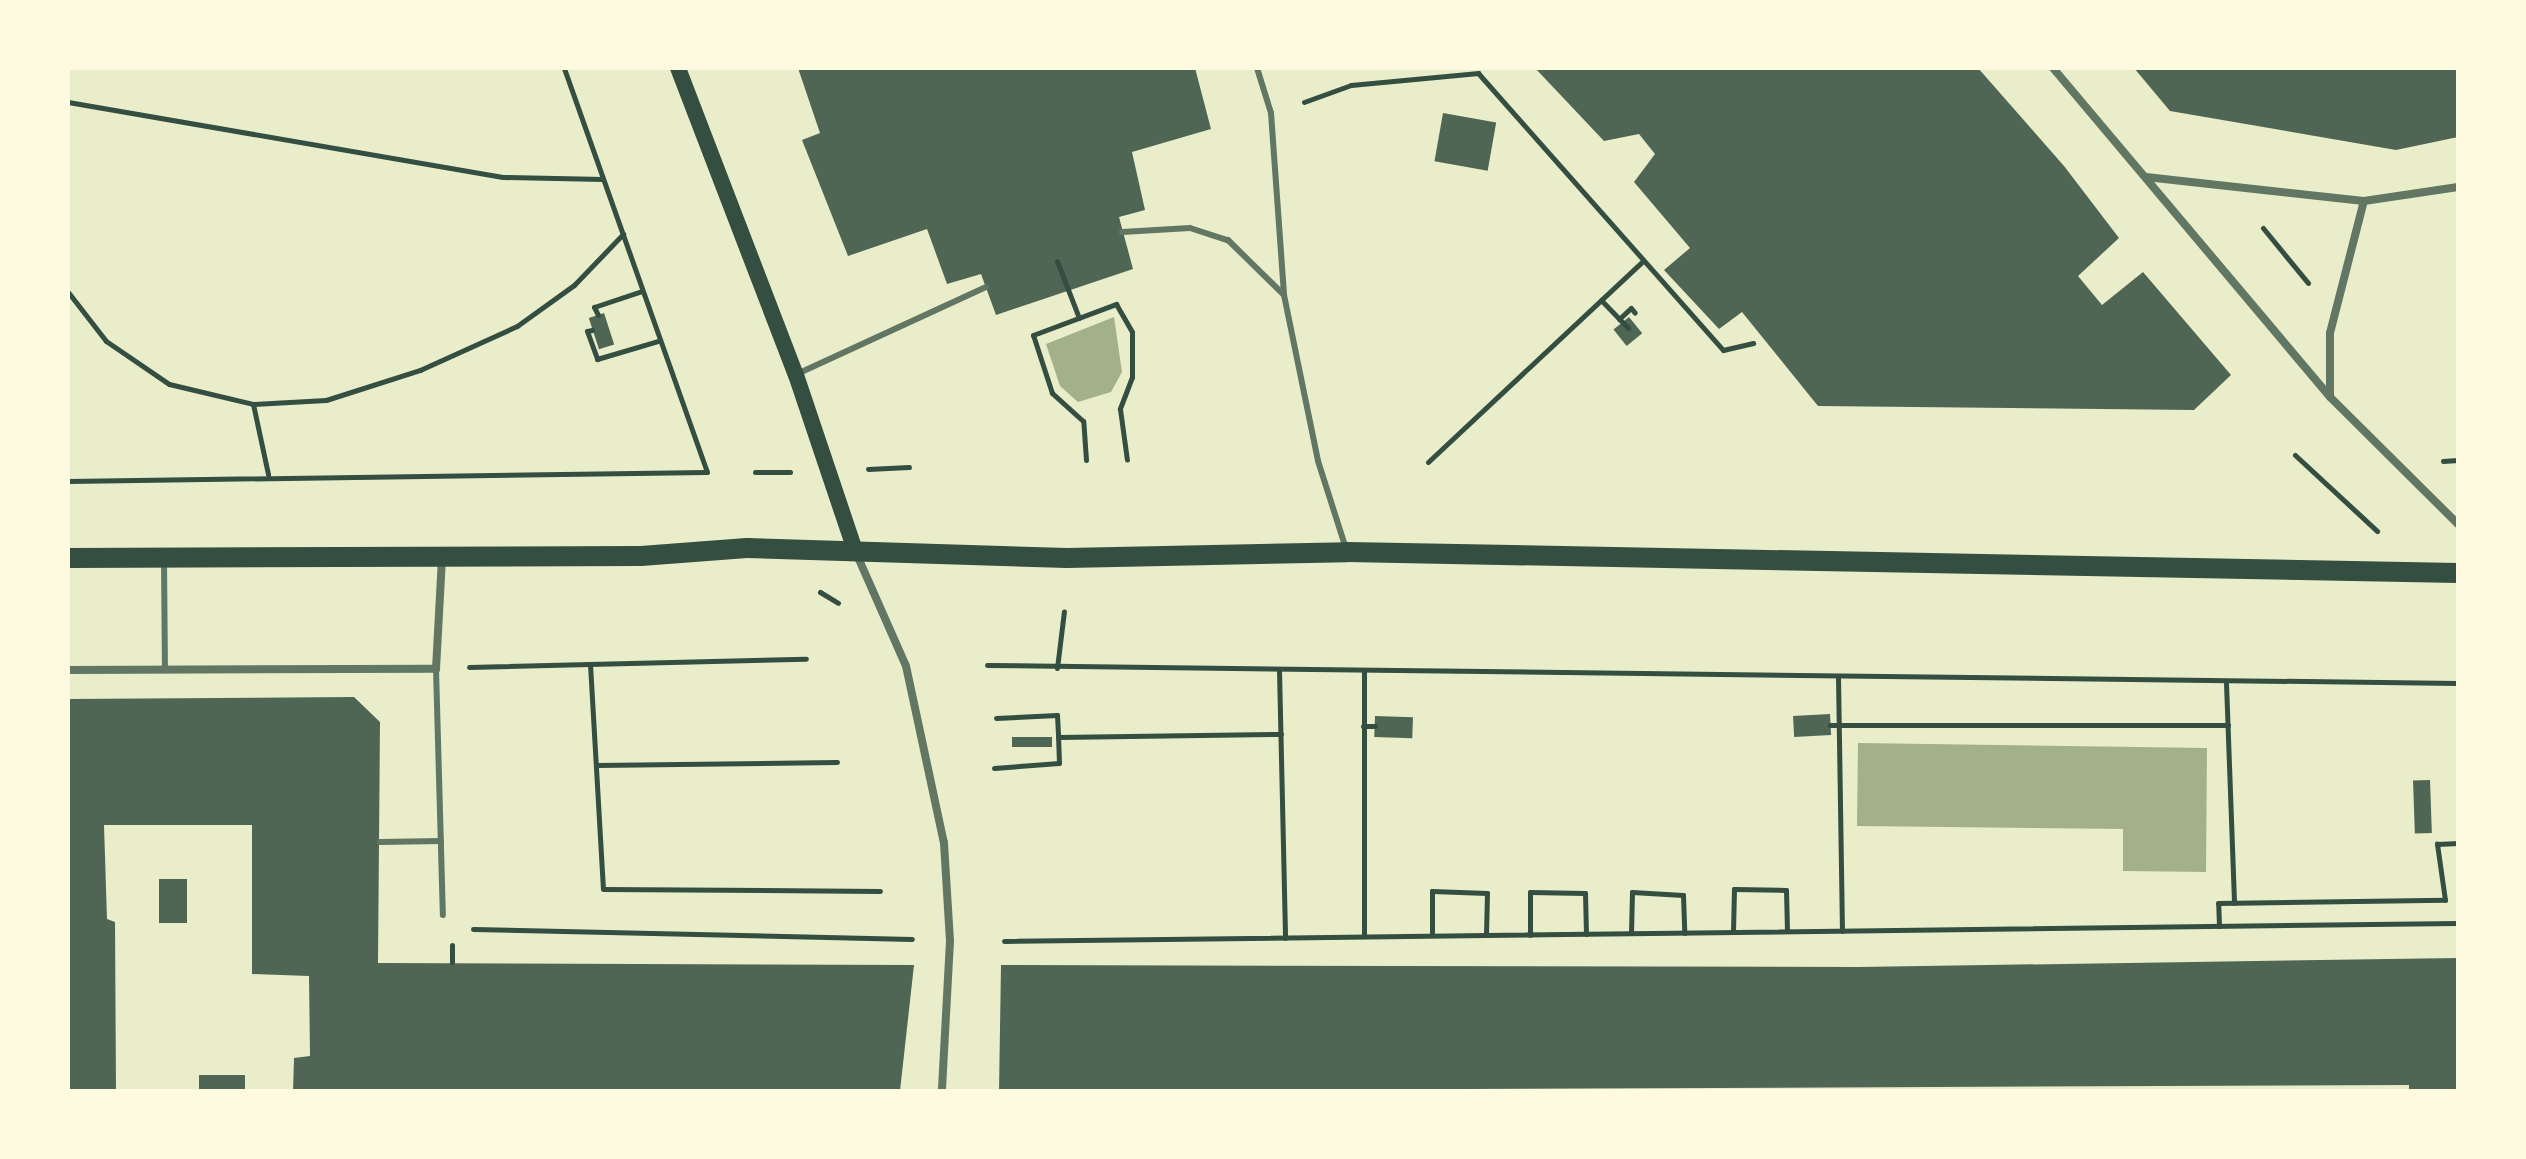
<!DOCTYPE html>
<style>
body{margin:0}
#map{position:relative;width:2526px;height:1159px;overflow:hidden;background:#e9edc9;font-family:Commissioner,sans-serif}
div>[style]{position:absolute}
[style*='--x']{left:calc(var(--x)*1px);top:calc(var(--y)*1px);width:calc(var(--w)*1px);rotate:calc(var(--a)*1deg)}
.water>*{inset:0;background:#a3b18a}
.building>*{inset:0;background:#4f6655;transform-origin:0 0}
.path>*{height:5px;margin:-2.5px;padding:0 2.5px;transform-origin:2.5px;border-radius:2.5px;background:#344e41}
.service>*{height:6px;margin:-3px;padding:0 3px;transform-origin:3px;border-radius:3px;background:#617663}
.minor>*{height:8px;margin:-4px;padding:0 4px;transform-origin:4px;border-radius:4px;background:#617663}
.secondary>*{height:16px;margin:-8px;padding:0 8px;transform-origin:8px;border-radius:8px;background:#344e41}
.primary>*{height:20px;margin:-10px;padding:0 10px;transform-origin:10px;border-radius:10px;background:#344e41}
span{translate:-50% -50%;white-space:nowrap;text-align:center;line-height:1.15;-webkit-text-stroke:8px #fefae0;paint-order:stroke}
.frame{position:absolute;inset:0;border:70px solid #fefae0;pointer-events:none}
</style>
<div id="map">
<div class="water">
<i style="clip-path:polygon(1114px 317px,1122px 372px,1111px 392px,1078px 402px,1060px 386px,1046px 344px)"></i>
<i style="clip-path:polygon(1858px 743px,2207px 748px,2206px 872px,2123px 871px,2123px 829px,1857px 826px)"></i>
</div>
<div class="building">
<i style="clip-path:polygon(798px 68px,1195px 68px,1211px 129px,1132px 152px,1145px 210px,1119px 217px,1133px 269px,996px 315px,981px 274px,947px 284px,927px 229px,848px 256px,802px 140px,820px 133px)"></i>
<i style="clip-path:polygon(1535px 68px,1978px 68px,2064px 166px,2119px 238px,2078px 276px,2102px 305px,2143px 272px,2231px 375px,2194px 410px,1818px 406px,1742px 312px,1719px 329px,1664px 270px,1690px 248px,1634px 182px,1655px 154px,1639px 134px,1604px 141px)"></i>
<i style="clip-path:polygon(2134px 68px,2458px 68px,2458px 137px,2396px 150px,2170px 111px)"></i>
<i style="left:1443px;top:113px;width:54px;height:49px;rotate:10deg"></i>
<i style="left:604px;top:313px;width:33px;height:16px;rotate:72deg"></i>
<i style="left:1629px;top:317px;width:21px;height:20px;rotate:51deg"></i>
<i style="clip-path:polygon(354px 697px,380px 722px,378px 963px,914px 965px,900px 1091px,293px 1091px,294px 1058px,310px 1056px,309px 976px,252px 974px,252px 825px,104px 825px,107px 919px,115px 922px,116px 1091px,68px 1091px,68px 699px)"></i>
<i style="left:1830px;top:714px;width:21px;height:37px;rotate:87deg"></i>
<i style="left:1375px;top:716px;width:38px;height:21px;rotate:2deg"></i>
<i style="left:1052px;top:737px;width:10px;height:40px;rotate:90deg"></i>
<i style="left:2430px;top:780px;width:53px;height:17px;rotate:88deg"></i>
<i style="left:159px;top:879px;width:28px;height:44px"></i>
<i style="clip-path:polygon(2458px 958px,2458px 1091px,2409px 1091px,2409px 1085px,999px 1091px,1001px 965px,1858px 967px)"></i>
<i style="left:199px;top:1075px;width:46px;height:16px"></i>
</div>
<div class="path">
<i style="--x:68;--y:102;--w:441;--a:9.8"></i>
<i style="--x:503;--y:177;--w:100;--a:1.1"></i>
<i style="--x:1304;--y:102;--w:50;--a:-19.9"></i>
<i style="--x:1351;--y:85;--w:128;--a:-5.4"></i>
<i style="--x:1478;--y:73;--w:370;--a:48.5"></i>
<i style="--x:1723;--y:350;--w:31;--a:-13"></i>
<i style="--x:2263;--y:228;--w:71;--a:50.7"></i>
<i style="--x:1057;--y:261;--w:61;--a:68.9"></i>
<i style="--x:68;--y:292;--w:62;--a:52.2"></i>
<i style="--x:106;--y:341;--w:76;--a:34.3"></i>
<i style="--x:169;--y:384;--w:86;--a:13.4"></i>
<i style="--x:253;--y:404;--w:73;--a:-3.1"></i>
<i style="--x:326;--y:400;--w:99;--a:-17.7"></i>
<i style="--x:420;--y:370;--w:107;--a:-24.4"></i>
<i style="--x:517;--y:326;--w:70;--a:-35.7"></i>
<i style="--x:574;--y:285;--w:71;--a:-46.1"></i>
<i style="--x:1601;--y:300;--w:39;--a:46"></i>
<i style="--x:598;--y:315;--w:9;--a:-117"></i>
<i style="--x:594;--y:307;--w:51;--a:-18.4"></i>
<i style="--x:1619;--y:319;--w:16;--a:-43"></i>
<i style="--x:1631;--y:308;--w:6;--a:51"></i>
<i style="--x:592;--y:330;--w:5;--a:169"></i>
<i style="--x:587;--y:331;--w:30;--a:70"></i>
<i style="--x:597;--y:359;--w:64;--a:-16.4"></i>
<i style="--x:253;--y:404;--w:72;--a:77.9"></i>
<i style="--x:2295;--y:455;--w:112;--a:42.8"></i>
<i style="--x:1086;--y:460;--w:39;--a:-94"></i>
<i style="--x:1083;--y:421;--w:42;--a:-137.9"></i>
<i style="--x:1052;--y:393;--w:61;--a:-108.1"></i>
<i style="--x:1033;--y:335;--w:89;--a:-20.5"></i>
<i style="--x:1116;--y:304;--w:32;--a:60"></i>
<i style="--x:1132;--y:332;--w:45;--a:90"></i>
<i style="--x:1132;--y:377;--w:34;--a:111"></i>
<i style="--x:1120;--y:409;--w:51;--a:82.2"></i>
<i style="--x:2443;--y:461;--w:15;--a:-4"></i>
<i style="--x:1428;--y:462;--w:293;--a:-43.1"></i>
<i style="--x:868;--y:469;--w:41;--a:-2.8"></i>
<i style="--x:755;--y:472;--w:35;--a:0"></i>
<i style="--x:68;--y:481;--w:639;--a:-0.81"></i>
<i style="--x:707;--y:472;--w:429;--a:-109.5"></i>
<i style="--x:820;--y:592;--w:21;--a:31"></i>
<i style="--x:590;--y:664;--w:225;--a:86.7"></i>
<i style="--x:603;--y:889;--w:277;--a:0.4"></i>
<i style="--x:987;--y:665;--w:1471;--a:0.7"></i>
<i style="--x:469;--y:667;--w:337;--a:-1.4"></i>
<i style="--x:1057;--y:668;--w:57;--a:-83"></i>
<i style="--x:1279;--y:670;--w:268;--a:88.7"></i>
<i style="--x:1364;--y:672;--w:264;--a:90"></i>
<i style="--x:1838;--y:677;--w:254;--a:89.1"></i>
<i style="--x:2226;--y:683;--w:220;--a:87.9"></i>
<i style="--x:996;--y:718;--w:61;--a:-2.8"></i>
<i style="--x:1057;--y:715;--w:22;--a:87"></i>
<i style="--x:1830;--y:725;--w:398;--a:0"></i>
<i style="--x:1363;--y:726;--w:12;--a:0"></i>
<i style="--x:596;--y:765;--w:241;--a:-0.7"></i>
<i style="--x:994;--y:768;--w:65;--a:-4.4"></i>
<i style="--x:1059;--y:763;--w:26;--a:-92"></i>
<i style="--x:1058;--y:737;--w:223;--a:-0.8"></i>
<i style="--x:2219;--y:926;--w:23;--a:-92"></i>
<i style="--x:2218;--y:903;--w:227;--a:-0.8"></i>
<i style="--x:2445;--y:900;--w:57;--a:-98.1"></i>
<i style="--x:2437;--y:844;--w:21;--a:-3"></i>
<i style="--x:473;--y:929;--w:439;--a:1.3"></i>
<i style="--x:1733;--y:932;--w:43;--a:-88.7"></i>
<i style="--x:1734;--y:889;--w:52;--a:1.1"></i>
<i style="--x:1786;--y:890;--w:41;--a:88.6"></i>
<i style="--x:1631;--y:933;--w:41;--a:-88.6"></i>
<i style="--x:1632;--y:892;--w:51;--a:3.4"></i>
<i style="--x:1683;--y:895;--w:38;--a:88"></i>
<i style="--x:1432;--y:935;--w:44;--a:-90"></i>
<i style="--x:1432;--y:891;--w:55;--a:2.1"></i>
<i style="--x:1487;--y:893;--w:42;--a:91.4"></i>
<i style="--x:1530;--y:935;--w:43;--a:-90"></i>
<i style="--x:1530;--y:892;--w:55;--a:1"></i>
<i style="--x:1585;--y:893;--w:41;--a:88.6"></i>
<i style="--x:1004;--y:941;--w:1454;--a:-0.71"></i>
<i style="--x:452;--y:945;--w:17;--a:90"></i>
</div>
<div class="service">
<i style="--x:1257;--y:68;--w:47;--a:72.7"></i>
<i style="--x:1271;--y:113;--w:182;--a:85.9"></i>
<i style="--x:1284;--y:295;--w:169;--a:78.4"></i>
<i style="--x:1318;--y:461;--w:92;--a:72.3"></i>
<i style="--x:1122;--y:232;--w:68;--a:-3.4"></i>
<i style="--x:1190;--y:228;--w:40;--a:18"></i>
<i style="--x:1228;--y:240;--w:78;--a:44.5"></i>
<i style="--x:797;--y:374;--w:208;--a:-24.7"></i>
<i style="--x:164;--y:560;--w:108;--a:89.5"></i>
<i style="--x:436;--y:669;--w:246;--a:88.4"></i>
<i style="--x:380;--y:842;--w:61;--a:-0.9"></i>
</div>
<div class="minor">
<i style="--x:2053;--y:68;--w:430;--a:49.9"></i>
<i style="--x:2330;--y:397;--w:180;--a:44.8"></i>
<i style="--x:2146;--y:177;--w:219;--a:6.3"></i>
<i style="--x:2364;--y:201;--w:95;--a:-8.5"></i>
<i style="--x:2330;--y:396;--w:63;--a:-90"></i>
<i style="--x:2330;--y:333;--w:136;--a:-75.6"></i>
<i style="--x:857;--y:555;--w:121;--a:66.2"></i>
<i style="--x:906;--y:666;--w:181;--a:77.9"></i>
<i style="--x:944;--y:843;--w:98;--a:86.5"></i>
<i style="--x:950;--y:941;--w:150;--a:93.1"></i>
<i style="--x:68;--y:670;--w:368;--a:-0.2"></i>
<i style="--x:436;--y:669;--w:111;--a:-86.9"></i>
</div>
<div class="secondary">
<i style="--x:678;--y:68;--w:329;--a:69"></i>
<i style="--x:796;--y:375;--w:188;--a:71.4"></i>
</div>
<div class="primary">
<i style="--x:68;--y:558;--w:573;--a:-0.2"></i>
<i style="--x:641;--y:556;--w:106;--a:-4.3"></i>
<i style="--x:747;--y:548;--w:320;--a:1.8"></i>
<i style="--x:1067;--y:558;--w:280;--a:-1.2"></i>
<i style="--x:1347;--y:552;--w:1111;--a:1.08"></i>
</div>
<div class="frame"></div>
</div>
